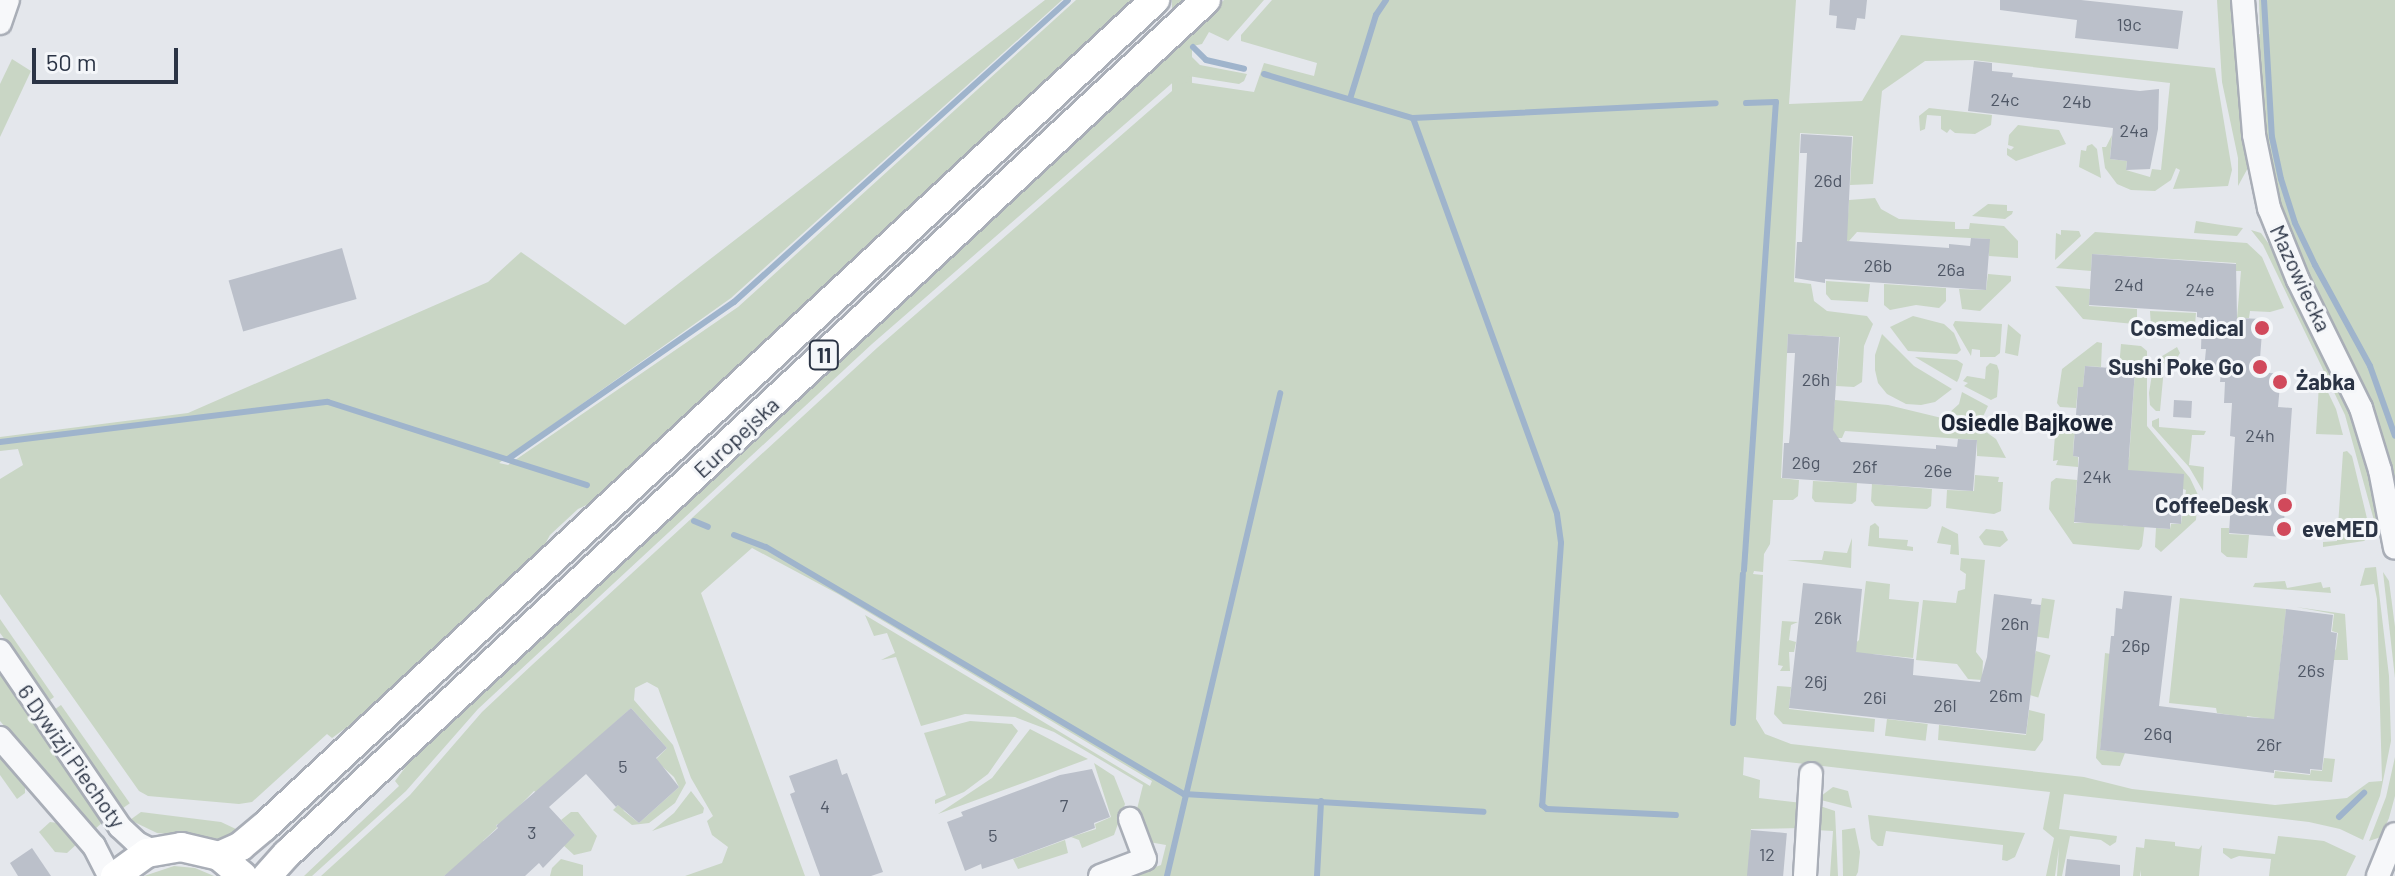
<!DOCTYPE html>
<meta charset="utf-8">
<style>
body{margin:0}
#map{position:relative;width:2395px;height:876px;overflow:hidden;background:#e4e7ec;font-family:Barlow,sans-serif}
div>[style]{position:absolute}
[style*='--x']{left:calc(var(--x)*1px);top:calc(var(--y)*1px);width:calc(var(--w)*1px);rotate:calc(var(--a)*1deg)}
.green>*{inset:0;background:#c9d6c5;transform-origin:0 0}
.stream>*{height:6px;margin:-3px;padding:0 3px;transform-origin:3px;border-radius:3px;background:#9fb4cc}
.building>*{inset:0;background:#bbc0ca;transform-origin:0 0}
.roads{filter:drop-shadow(2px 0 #a9aeb7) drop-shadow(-2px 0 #a9aeb7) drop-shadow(0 2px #a9aeb7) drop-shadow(0 -2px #a9aeb7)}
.minor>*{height:22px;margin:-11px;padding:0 11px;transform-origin:11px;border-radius:11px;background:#f7f8fa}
.major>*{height:28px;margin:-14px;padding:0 14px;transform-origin:14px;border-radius:14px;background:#fff}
.dots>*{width:22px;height:22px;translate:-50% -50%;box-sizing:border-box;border:4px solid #f4f6f9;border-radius:50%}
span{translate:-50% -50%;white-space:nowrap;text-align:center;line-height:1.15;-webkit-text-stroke:6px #f4f6f9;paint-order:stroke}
.number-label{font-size:18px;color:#4f5766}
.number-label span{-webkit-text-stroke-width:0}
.shield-label span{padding:2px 6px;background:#f4f6f9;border:2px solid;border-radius:6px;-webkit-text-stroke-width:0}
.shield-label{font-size:20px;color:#2b3445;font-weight:700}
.street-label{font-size:22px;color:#2b3445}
.poi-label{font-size:22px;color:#2b3445;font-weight:700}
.right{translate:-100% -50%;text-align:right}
.left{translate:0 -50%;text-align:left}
.neighbourhood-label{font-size:24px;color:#1d2536;font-weight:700}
.scale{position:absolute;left:32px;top:48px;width:146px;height:36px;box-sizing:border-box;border:4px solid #2b3445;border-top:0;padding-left:10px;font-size:24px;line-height:28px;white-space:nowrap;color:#2b3445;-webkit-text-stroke:6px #f4f6f9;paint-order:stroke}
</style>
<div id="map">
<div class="green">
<i style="clip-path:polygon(1045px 0,1062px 0,731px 298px,499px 463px,508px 465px,738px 307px,1076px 0,1139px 0,604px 497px,578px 509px,550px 535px,538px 557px,394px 693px,332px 738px,327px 734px,252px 802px,239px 804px,148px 796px,139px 791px,0 594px,0 479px,23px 465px,18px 449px,0 451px,0 437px,188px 413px,488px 282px,521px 252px,625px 325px)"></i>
<i style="left:1172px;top:0;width:20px;height:1228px"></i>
<i style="clip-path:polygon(1224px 0,1264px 0,1228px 41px,1209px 32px,1202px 44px,1193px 46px,1189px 54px,1200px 65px,1247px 74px,1244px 81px,1239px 84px,1188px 76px,1178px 78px,872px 344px,478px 709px,406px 791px,312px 876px,304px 876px,399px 786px,395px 781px,430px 735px)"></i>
<i style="clip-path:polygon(1272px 0,1796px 0,1789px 104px,1862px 101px,1901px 35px,2215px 68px,2232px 170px,2228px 186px,2173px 189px,2180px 170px,2176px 168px,2171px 180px,2155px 191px,2131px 190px,2117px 184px,2105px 168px,2102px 147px,2106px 147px,2112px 135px,2110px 159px,2127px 161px,2126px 170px,2150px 177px,2152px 169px,2161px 170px,2170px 83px,1973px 60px,1925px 61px,1882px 91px,1873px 184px,1850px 185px,1853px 136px,1800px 133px,1794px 282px,1811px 284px,1814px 301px,1827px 311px,1867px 316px,1873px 324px,1864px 346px,1862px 382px,1854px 387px,1836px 386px,1840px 337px,1788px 334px,1781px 478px,1799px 480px,1798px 496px,1793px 500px,1773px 500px,1770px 544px,1764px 554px,1763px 572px,1754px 571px,1753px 574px,1763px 575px,1756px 719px,1765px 734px,1791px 744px,2084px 777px,2132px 789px,2275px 805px,2347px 798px,2369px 782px,2382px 781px,2377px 599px,2374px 584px,2360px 586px,2365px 568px,2376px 567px,2389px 676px,2391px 741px,2380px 796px,2363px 840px,2340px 829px,2309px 822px,2064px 794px,2059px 829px,2117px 836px,2116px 842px,2110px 846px,2101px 840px,2070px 836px,2062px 876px,2057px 876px,2059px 847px,2055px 876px,2046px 876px,2054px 838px,2043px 829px,2050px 792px,1744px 757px,1743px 775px,1760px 780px,1759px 798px,1802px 803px,1801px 828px,1751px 829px,1748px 876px,1131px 876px,1161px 865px,1166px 845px,1149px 842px,1136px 813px,1143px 785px,1054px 732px,1015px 717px,965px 714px,921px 726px,896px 657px,881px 660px,895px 653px,887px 633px,874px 636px,865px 615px,1150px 786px,1152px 781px,838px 594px,752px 548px,701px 593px,805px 876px,685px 876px,722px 863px,728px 847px,712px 835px,707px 821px,713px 816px,691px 778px,658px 688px,647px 682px,635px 688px,634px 700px,673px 745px,686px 783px,675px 803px,649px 823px,632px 825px,613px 810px,620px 803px,624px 811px,639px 823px,679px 787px,674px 777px,655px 760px,667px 748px,631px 708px,537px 793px,534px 791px,503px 823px,496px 825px,497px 828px,483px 841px,486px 844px,444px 876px,321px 876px,410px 795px,482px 712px,532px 665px,877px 348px,1180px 84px,1186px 82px,1254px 92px,1264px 63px,1314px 76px,1317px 63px,1241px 41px,1241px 35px)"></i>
<i style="clip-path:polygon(2217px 0,2232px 0,2249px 166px,2238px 186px,2238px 158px,2222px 82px)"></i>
<i style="clip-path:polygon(2259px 0,2395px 0,2395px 489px,2371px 404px,2307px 275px,2278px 204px,2265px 134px,2255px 35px,2260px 34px)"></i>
<i style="clip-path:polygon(12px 59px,31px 71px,0 137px,0 84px)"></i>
<i style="clip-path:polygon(1929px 108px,1992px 115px,1991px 125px,1975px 134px,1955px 133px,1950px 129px,1947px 133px,1941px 129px,1941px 116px,1927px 115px,1925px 129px,1920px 131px,1919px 116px)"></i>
<i style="clip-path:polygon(2018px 125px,2059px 130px,2066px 144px,2016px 161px,2007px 155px,2007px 148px,2011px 150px,2014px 147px,2008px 145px,2009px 135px)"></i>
<i style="clip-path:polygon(2092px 144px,2097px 149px,2101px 178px,2079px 167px,2081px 150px,2086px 151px,2087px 146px)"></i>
<i style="clip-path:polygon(1875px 198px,1881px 209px,1899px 219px,1955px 222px,1955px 229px,1969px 229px,1970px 223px,2004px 226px,2018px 241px,2018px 258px,1989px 256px,1989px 239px,1857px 232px,1849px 241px,1836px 240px,1848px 215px,1849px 200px)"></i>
<i style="clip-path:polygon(1988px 204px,2007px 205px,2007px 211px,2013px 211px,2012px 214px,2005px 219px,1972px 216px)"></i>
<i style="clip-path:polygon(2196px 221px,2221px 225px,2243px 228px,2237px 236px,2194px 233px)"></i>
<i style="clip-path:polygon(2061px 230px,2079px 231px,2081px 236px,2055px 260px,2056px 233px,2061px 235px)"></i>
<i style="clip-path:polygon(2251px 230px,2261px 233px,2271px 247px,2351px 412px,2375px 495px,2381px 524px,2378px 535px,2345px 415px,2263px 245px)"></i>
<i style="clip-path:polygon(2095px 232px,2247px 243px,2262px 257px,2284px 308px,2270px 312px,2250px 311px,2249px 318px,2237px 318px,2241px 271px,2236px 271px,2236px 263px,2092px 254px,2091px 271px,2056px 268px)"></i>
<i style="clip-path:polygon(1988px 274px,2011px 276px,2011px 281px,1980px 311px,1962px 309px,1959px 289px,1986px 290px)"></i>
<i style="clip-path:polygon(1826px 281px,1870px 284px,1868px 302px,1831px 300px,1826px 294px)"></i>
<i style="clip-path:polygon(1884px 284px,1946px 288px,1946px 301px,1939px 308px,1916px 305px,1890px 310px,1884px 305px)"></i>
<i style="clip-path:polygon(2055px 286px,2090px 289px,2089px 306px,2137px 309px,2137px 321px,2134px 324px,2083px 319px)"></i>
<i style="clip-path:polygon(2150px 311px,2196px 313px,2195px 325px,2192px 329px,2151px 326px)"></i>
<i style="clip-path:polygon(1913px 316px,1944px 324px,1954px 333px,1961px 350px,1957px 354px,1908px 351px,1890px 327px)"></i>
<i style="clip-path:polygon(1955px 321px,2002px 324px,2000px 353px,1995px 357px,1980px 357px,1980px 350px,1972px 349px,1971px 356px,1953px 325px)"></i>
<i style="clip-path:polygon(2008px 324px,2021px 335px,2018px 356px,2005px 353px)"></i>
<i style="clip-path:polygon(1882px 334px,1914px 366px,1952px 389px,1935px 402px,1921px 405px,1906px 404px,1887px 394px,1878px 383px,1875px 370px,1875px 355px)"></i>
<i style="clip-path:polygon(2097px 342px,2102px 343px,2101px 367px,2085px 366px,2083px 387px,2078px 387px,2076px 408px,2060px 407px,2057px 403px,2062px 369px)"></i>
<i style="clip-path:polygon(2121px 344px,2141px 346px,2147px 351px,2147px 426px,2190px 478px,2198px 495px,2196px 520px,2161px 552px,2155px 547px,2156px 528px,2170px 529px,2171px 524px,2181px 524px,2186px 490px,2118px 469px,2129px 459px,2135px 370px,2119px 368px)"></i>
<i style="clip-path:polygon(2177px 347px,2180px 353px,2177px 358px,2165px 357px,2160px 411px,2156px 411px,2150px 405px,2149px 393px,2154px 361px)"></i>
<i style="clip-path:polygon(1915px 357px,1957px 360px,1963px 364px,1959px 378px,1957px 382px)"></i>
<i style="clip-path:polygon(1990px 363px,1997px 365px,1999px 371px,1997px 397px,1991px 400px,1964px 386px,1968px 383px,1963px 381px,1967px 376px,1985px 379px,1986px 367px)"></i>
<i style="clip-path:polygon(2323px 382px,2336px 409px,2343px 435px,2316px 434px,2319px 384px)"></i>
<i style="clip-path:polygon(1962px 392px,1988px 406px,1981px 421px,1949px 413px,1959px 404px)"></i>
<i style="clip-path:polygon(1835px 400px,1888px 405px,1979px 427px,1996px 439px,2006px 458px,1977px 456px,1977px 440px,1845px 431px,1842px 438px,1830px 438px)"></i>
<i style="clip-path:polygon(2159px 418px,2159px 427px,2206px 431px,2204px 435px,2192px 435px,2189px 465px,2204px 467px,2203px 491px,2189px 467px,2152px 426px,2152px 421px)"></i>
<i style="clip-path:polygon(2060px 419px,2081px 421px,2074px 437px,2073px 456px,2078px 457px,2078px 467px,2056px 465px,2058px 460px,2053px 461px,2056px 422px)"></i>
<i style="clip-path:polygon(2347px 451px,2352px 456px,2371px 535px,2364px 541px,2323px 547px,2323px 542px,2337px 541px,2343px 452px)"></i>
<i style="clip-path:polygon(1975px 475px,1999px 477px,1998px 482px,2003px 482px,2001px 511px,1994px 514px,1946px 508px,1947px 490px,1974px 491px)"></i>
<i style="clip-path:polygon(2056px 478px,2077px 480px,2074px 523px,2123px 521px,2123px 526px,2135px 526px,2145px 522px,2142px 546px,2139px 550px,2073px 544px,2049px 509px,2051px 482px)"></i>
<i style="clip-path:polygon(1813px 481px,1857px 483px,1856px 501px,1852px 504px,1815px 502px,1812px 498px)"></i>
<i style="clip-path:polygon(1872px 484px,1932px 489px,1931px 506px,1927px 509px,1875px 506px,1871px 501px)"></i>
<i style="clip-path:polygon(1875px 523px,1879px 527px,1879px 538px,1908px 540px,1907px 546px,1913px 547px,1913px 551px,1868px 546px,1870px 526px)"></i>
<i style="clip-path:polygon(1942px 526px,1958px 534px,1959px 555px,1950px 554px,1951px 545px,1937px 543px)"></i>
<i style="clip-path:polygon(2221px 528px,2229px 528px,2229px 534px,2249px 535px,2247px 558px,2227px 557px,2221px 552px)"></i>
<i style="clip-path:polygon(1986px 529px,2003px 531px,2008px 540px,2000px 547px,1984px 545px,1979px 537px)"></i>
<i style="clip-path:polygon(1852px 538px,1851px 568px,1787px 560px,1822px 560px,1824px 551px,1847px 553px)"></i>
<i style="clip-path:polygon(1961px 558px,1985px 560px,1976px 652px,1983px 661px,1982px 680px,1968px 679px,1957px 664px,1916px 660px,1923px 600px,1956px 603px,1958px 591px,1965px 589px,1966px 574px,1960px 570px)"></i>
<i style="clip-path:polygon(2383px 572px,2389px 581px,2395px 627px,2395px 678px)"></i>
<i style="clip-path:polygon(1866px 581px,1890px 584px,1889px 599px,1919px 602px,1913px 658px,1873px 654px,1859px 665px,1850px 648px,1859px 640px)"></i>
<i style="clip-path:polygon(2285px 581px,2287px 588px,2321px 582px,2323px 588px,2330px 587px,2331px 593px,2253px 587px,2255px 583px)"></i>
<i style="left:2042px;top:598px;width:13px;height:39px;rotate:9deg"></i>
<i style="clip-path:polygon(2180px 598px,2286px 609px,2285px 622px,2289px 623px,2284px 628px,2277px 693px,2281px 727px,2261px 718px,2247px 716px,2246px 720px,2239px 720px,2238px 715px,2237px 719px,2230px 719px,2230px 715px,2217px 713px,2216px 708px,2169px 703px)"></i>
<i style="clip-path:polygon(2296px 607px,2345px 614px,2348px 660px,2329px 660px,2336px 649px,2338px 633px,2332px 631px,2334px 614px)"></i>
<i style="clip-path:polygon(0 619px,54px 697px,50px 700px,0 633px)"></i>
<i style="clip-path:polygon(1782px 621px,1798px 622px,1791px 625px,1789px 640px,1796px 642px,1794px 652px,1789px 652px,1790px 671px,1780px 671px,1783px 666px,1778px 665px)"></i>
<i style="left:2036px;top:651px;width:15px;height:44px;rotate:16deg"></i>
<i style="clip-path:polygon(2105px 653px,2111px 654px,2100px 750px,2125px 753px,2120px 766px,2102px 765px,2096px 758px)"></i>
<i style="clip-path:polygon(0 671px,104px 821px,94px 830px,0 721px)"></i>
<i style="clip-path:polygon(1777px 686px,1791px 687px,1789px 709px,1875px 719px,1874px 732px,1783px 724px,1774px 714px)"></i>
<i style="left:61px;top:705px;width:120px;height:10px;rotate:55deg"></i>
<i style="clip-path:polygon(2029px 710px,2045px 714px,2043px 740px,2035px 751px,1938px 740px,1939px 725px,2026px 735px)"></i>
<i style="left:1887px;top:719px;width:41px;height:17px;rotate:7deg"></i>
<i style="clip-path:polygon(970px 721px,1012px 724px,1018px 731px,988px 774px,964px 792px,935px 804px,935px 800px,946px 795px,924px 733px)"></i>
<i style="clip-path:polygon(1030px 729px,1088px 759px,938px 814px,992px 778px)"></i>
<i style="clip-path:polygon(0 756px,25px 785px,25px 793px,17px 799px,0 775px)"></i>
<i style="clip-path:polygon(2395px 757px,2395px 796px,2389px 818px,2381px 837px,2369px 841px,2386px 797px)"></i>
<i style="clip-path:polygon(2324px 758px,2335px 759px,2332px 782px,2274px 778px,2275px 771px,2310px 775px,2311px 770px,2322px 771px)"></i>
<i style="clip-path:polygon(1094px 763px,1114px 776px,1125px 804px,1114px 835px,1082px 848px,1079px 840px,1071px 837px,1096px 829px,1095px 824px,1111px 817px)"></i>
<i style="clip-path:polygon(1833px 787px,1848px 791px,1852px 808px,1817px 799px)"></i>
<i style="clip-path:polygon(691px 791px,704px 808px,703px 813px,652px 831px,674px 813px)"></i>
<i style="clip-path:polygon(1817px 805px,1835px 811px,1838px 876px,1830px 876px,1833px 831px,1815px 830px)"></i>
<i style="clip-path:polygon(141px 812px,221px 822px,238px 830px,231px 837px,220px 839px,157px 833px,130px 820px)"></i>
<i style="clip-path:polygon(571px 812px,578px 812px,597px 836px,591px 851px,574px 855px,562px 844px,575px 835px,561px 820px)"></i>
<i style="clip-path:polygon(1868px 815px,2025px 833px,2015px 857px,2007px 861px,2002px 860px,2003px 845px,1886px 831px,1883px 846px,1878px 846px,1871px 839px)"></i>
<i style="clip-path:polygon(50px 822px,58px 823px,78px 843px,67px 853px,55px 852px,39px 832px)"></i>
<i style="clip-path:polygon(1855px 828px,1860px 852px,1858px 872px,1856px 876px,1843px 876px,1842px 830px)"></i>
<i style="clip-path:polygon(2278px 836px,2324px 841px,2356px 856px,2346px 876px,2269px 876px,2271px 859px,2239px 856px,2231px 859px,2223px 853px,2223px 848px,2275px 854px)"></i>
<i style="clip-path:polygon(2145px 839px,2175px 842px,2175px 846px,2199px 849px,2202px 845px,2199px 876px,2141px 876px,2141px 870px,2140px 876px,2133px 876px,2136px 847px,2144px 848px)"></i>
<i style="clip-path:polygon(1065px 840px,1068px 853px,1018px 869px,1013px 859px)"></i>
<i style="clip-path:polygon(561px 859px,583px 865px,583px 876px,550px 876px,552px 868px)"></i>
<i style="clip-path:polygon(174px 866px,195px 868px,214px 876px,144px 876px)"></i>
</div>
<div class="stream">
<i style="--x:2264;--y:0;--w:137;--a:86.7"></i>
<i style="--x:2272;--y:137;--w:43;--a:77.9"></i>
<i style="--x:2281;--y:179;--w:46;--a:72.3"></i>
<i style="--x:2295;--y:223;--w:47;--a:64.5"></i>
<i style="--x:2315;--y:265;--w:115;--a:61.4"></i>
<i style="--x:2370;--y:366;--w:74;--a:70.3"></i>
<i style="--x:1193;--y:47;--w:18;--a:45"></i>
<i style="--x:1206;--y:60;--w:39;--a:13"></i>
<i style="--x:1264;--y:74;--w:155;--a:16.5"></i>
<i style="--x:1413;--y:118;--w:303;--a:-2.8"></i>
<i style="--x:1350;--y:99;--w:88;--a:-72.8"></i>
<i style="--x:1376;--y:15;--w:18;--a:-56"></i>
<i style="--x:1413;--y:118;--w:421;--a:70"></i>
<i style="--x:1557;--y:514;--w:29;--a:82"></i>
<i style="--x:1561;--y:543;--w:263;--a:94.1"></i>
<i style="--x:1542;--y:805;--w:6;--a:39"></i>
<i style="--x:1547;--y:809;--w:129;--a:2.7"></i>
<i style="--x:0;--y:442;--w:330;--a:-7"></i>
<i style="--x:328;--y:402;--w:272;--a:17.8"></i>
<i style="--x:508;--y:459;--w:275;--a:-34.8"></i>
<i style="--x:734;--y:302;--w:450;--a:-42.1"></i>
<i style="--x:694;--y:521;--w:15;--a:23"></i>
<i style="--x:734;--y:535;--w:34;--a:21"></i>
<i style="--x:766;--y:547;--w:486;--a:30.6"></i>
<i style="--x:1184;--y:794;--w:300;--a:3.4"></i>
<i style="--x:1744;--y:570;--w:469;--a:-86.1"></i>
<i style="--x:1776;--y:102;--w:30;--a:178"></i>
<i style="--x:1733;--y:723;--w:149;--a:-86.2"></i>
<i style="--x:2339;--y:817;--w:35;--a:-44"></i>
<i style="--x:1167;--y:876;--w:496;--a:-76.8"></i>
<i style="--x:1317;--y:876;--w:75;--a:-86.9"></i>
</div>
<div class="building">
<i style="clip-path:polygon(1830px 0,1867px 0,1865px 19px,1857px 18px,1855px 30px,1836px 28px,1837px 16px,1829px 15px)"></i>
<i style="clip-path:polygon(2000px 0,2081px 0,2183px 11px,2178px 49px,2075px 38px,2077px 20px,2000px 10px)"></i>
<i style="clip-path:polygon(1974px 61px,1992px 63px,1992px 71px,2013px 73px,2012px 77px,2140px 91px,2159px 89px,2158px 129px,2150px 169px,2126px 170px,2127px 161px,2110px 159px,2113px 128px,1968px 111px)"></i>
<i style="clip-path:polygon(1801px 134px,1852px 137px,1847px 241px,1949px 248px,1949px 244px,1970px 246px,1971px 238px,1990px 239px,1986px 290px,1825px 279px,1825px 283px,1795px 278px,1797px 242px,1802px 242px,1807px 153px,1800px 153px)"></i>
<i style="left:342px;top:248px;width:53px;height:118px;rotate:74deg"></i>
<i style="clip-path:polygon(2092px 254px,2236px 264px,2237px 318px,2263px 319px,2259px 372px,2281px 374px,2278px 407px,2292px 408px,2283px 537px,2229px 533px,2235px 437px,2230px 436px,2232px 403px,2224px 403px,2225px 382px,2220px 382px,2221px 371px,2204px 370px,2206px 349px,2201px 349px,2202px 318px,2197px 317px,2197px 312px,2089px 305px)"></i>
<i style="clip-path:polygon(1788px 334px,1839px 337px,1833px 430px,1841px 442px,1936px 449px,1936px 445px,1957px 447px,1958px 439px,1977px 440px,1973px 491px,1782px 478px,1784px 443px,1789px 443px,1790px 433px,1795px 353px,1787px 353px)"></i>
<i style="clip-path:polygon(2085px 366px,2135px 370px,2128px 470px,2184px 474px,2181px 524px,2170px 523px,2170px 529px,2074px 522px,2079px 457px,2073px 456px,2078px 387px,2083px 387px)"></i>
<i style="left:2174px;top:400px;width:18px;height:17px;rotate:3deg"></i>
<i style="clip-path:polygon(1803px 583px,1862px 589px,1856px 652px,1914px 659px,1913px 675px,1980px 682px,1987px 657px,1994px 594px,2032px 599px,2031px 604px,2041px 605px,2026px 734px,1789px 708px)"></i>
<i style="clip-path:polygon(2124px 591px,2172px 596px,2159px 706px,2246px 717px,2274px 719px,2286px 609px,2333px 615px,2331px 632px,2337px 633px,2322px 770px,2310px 769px,2310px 774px,2274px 770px,2274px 773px,2100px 750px,2111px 636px,2114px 636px,2116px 608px,2122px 609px)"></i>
<i style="clip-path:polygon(631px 708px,667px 748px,656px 758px,679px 787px,639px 823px,618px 805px,616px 807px,586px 774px,549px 807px,575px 835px,543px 868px,539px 863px,525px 876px,444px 876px,498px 828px,496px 826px)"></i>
<i style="clip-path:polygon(837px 759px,842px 775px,847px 773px,883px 872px,871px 876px,820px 876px,790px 794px,795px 792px,789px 776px)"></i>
<i style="clip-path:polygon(1092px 769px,1110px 817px,1094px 823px,1095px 828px,1018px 857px,982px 869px,981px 864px,965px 871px,947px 822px,963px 816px,961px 812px,1060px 775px)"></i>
<i style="left:1751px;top:830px;width:36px;height:46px;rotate:5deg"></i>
<i style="clip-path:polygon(32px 848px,51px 876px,18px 876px,10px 863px)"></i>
<i style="clip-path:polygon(2067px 859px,2120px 865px,2120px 876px,2065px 876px)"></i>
</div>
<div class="roads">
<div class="minor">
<i style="--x:2243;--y:0;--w:135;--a:85.3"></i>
<i style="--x:2254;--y:135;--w:75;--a:78.4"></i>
<i style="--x:2269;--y:208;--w:78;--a:68.1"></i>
<i style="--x:2298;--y:280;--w:143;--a:63.8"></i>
<i style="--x:2361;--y:408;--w:65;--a:73"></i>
<i style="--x:2380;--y:470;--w:79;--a:79.1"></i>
<i style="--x:0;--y:23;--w:24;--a:-71"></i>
<i style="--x:0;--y:651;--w:213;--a:55.7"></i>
<i style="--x:120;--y:827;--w:23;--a:43"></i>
<i style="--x:137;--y:843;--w:18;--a:27"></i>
<i style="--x:0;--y:738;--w:143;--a:49"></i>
<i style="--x:94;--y:846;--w:34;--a:63"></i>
<i style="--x:1100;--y:876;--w:48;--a:-20.7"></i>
<i style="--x:1145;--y:859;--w:43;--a:-110.6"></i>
<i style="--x:1805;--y:876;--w:102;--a:-86.6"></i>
<i style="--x:2378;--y:876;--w:45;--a:-68"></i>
</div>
<div class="major">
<i style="--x:219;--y:856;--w:24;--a:-24"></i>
<i style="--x:241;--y:846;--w:30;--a:-40"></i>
<i style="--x:264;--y:827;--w:1216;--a:-42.87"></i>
<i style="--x:115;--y:876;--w:39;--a:-36"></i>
<i style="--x:147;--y:853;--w:35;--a:-10"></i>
<i style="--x:181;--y:847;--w:39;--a:13"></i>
<i style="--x:219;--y:856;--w:31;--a:40"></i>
<i style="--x:267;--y:876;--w:31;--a:-48"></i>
<i style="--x:288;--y:853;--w:1253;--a:-42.9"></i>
</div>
</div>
<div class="dots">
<i style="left:2262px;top:328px;background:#d1495b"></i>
<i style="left:2260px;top:367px;background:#d1495b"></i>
<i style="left:2280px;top:382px;background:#d1495b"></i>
<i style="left:2285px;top:505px;background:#d1495b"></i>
<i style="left:2284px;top:529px;background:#d1495b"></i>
</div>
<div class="number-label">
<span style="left:2129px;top:24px">19c</span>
<span style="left:2005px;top:99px">24c</span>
<span style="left:2077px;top:101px">24b</span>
<span style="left:2134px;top:130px">24a</span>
<span style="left:1828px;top:180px">26d</span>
<span style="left:1878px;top:265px">26b</span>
<span style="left:1951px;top:269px">26a</span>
<span style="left:2129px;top:284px">24d</span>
<span style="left:2200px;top:289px">24e</span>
<span style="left:1816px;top:379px">26h</span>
<span style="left:2260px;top:435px">24h</span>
<span style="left:1806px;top:462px">26g</span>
<span style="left:1865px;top:466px">26f</span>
<span style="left:1938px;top:470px">26e</span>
<span style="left:2097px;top:476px">24k</span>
<span style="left:1828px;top:617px">26k</span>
<span style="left:2015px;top:623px">26n</span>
<span style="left:2136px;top:645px">26p</span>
<span style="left:2311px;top:670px">26s</span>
<span style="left:1816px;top:681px">26j</span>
<span style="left:2006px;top:695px">26m</span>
<span style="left:1875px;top:697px">26i</span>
<span style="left:1945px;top:705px">26l</span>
<span style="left:2158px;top:733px">26q</span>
<span style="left:2269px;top:744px">26r</span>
<span style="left:623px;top:766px">5</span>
<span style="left:1064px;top:805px">7</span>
<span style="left:825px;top:806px">4</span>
<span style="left:532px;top:832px">3</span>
<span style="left:993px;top:835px">5</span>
<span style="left:1767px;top:854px">12</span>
</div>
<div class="shield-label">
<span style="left:824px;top:355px">11</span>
</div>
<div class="street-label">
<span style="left:2301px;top:278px;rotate:65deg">Mazowiecka</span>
<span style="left:736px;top:437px;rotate:-43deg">Europejska</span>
<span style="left:72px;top:756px;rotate:55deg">6 Dywizji Piechoty</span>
</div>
<div class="poi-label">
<span class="right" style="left:2244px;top:328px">Cosmedical</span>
<span class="right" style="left:2244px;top:367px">Sushi Poke Go</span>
<span class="left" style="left:2296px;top:382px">Żabka</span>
<span class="right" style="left:2269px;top:505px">CoffeeDesk</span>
<span class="left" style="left:2302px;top:529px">eveMED</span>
</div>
<div class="neighbourhood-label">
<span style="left:2027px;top:422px">Osiedle Bajkowe</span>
</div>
<div class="scale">50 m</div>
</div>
